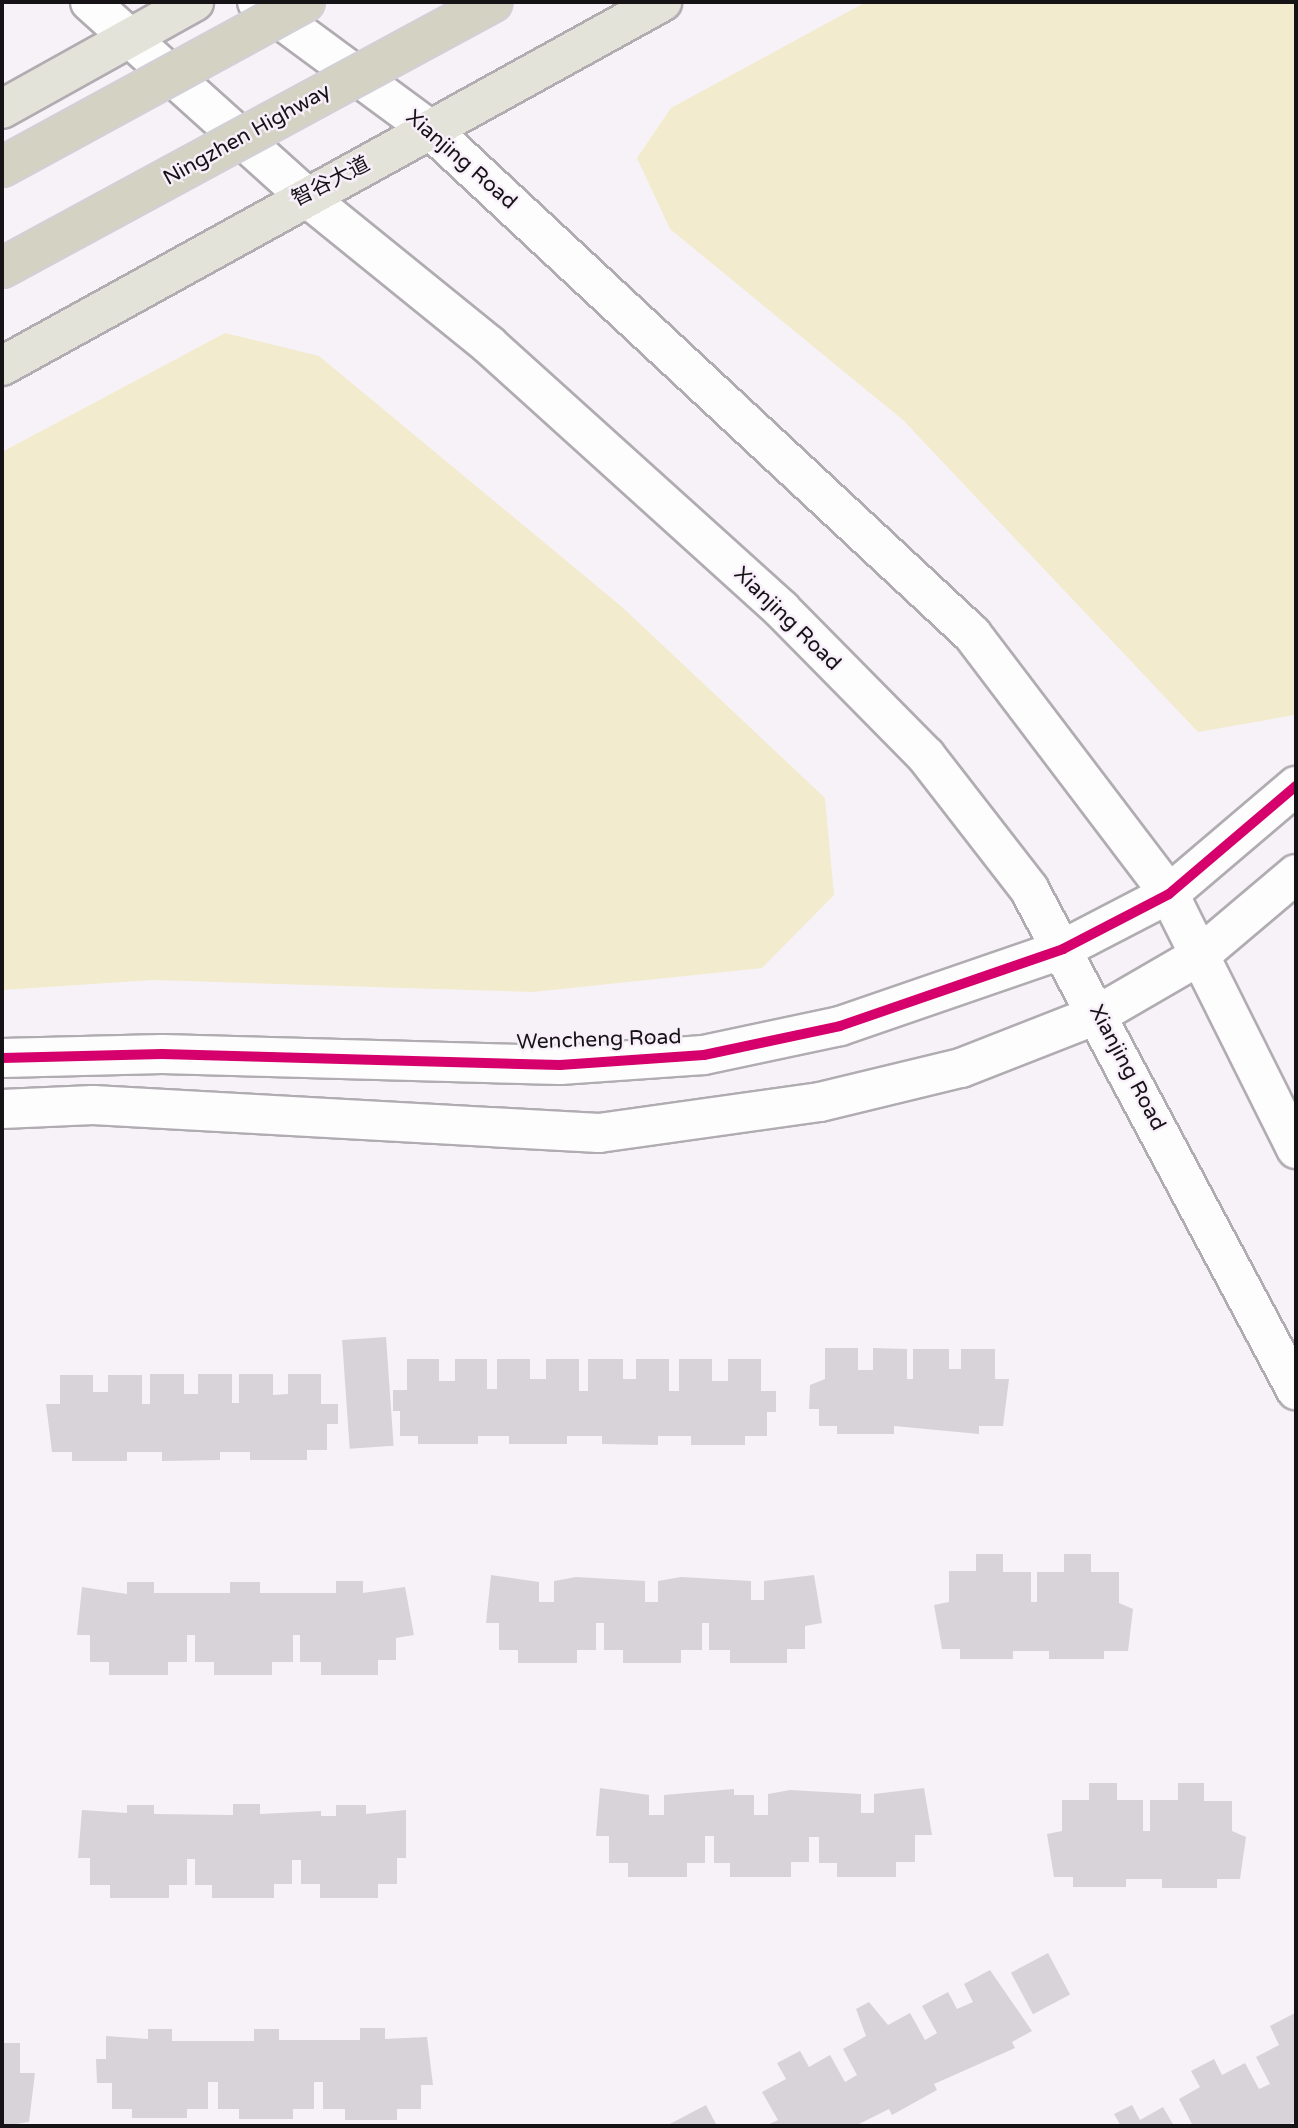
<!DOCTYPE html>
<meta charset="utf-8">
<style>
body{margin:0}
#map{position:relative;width:1298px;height:2128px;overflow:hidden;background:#f7f2f8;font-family:"Varela Round","Noto Sans SC",sans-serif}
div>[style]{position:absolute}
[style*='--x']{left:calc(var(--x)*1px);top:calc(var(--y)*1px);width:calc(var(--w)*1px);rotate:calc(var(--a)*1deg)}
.green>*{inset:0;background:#f2ebcd}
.building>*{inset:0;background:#d7d3d8;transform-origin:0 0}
.roads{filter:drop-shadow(2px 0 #b0acb1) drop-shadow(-2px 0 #b0acb1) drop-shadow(0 2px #b0acb1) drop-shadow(0 -2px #b0acb1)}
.secondary>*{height:38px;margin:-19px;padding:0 19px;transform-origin:19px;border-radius:19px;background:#fefdfe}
.primary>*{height:38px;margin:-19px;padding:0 19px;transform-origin:19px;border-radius:19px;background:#e4e3da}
.bridges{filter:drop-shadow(2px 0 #d2d0d3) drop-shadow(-2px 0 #d2d0d3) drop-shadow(0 2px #d2d0d3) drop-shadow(0 -2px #d2d0d3)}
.highway-bridge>*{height:38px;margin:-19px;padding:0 19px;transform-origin:19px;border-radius:19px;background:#d4d2c2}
.cycleway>*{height:10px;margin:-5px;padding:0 5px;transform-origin:5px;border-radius:5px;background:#d6006c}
span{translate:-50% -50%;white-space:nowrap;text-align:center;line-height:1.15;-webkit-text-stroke:5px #f8effb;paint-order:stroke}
.street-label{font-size:21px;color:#161317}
.frame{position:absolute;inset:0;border:4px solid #161317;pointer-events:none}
</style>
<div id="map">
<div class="green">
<i style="clip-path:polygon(866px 2px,1296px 2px,1294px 715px,1198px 732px,903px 420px,670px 229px,637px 158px,671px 108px)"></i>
<i style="clip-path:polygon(225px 333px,319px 356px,622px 607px,825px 798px,834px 895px,762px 968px,532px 992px,153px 980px,2px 990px,2px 452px)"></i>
</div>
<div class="building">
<i style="left:386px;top:1337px;width:109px;height:44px;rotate:86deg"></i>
<i style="clip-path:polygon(825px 1348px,858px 1348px,858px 1370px,873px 1370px,873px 1348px,907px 1349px,907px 1379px,913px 1379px,913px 1349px,949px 1349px,949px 1369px,961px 1369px,961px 1349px,995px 1349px,995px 1379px,1009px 1379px,1003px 1426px,979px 1426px,979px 1434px,894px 1426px,894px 1434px,837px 1434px,837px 1426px,819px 1426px,819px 1409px,809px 1409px,810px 1385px,825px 1379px)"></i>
<i style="clip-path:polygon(407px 1359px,439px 1359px,439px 1381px,455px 1381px,455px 1359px,487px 1359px,487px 1389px,497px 1389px,497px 1359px,530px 1359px,530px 1379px,546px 1379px,546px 1359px,579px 1359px,579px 1391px,588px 1391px,588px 1359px,623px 1359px,623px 1379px,636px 1379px,636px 1359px,669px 1359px,669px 1391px,679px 1391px,679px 1359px,712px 1359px,712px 1381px,728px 1381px,728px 1359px,761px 1359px,761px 1391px,776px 1391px,776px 1412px,767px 1412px,767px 1436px,745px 1436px,745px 1445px,691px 1445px,691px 1436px,658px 1436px,658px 1445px,602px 1444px,602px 1436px,567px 1436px,567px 1444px,509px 1444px,509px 1436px,478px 1436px,478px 1444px,418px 1444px,418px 1436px,400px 1436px,400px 1411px,393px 1411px,393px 1390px,407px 1390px)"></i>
<i style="clip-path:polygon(150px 1374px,184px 1374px,184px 1394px,198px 1394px,198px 1374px,232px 1374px,232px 1403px,239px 1403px,239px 1374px,273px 1374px,273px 1395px,288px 1394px,288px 1374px,321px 1374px,321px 1404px,338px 1404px,338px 1424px,327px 1424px,327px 1450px,307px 1450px,307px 1460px,250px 1460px,250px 1452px,220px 1452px,220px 1460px,162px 1461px,162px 1452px,127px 1452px,127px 1461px,72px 1461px,72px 1452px,52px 1452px,46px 1404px,60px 1404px,60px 1375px,93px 1375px,93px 1392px,108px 1392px,108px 1375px,142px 1375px,142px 1404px,150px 1404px)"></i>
<i style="clip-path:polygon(976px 1554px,1003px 1554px,1003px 1572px,1031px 1572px,1031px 1602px,1037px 1602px,1037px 1572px,1064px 1572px,1064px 1554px,1091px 1554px,1091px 1572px,1119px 1572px,1119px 1603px,1133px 1609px,1128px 1651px,1104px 1651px,1104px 1659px,1049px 1659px,1049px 1651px,1013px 1651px,1013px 1659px,960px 1659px,960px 1649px,942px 1649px,934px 1605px,949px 1602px,949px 1571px,976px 1571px)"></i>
<i style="clip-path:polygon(491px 1575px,539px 1582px,539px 1602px,554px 1602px,554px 1581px,576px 1577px,645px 1581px,645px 1602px,658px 1602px,658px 1581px,681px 1577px,751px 1581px,751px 1600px,764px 1600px,764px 1581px,814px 1575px,822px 1623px,805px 1626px,805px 1649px,787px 1649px,787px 1663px,730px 1663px,730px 1650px,709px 1650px,709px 1623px,702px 1623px,702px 1650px,681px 1650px,681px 1663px,623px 1663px,623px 1650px,604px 1650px,604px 1623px,596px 1623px,596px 1650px,577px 1650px,577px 1663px,518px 1663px,518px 1650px,499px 1650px,499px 1623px,486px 1623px)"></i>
<i style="clip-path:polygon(336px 1581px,363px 1581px,363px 1593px,405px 1587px,414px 1635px,396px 1638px,396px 1660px,378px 1660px,378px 1675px,321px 1675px,321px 1662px,300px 1662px,300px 1635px,293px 1635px,293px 1662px,272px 1662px,272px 1675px,214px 1675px,214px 1662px,195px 1662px,195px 1635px,187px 1635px,187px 1662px,168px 1662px,168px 1675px,109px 1675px,109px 1662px,90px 1662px,90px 1635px,77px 1635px,82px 1587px,127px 1594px,127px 1582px,154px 1582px,154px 1593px,230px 1593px,230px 1582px,260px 1582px,260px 1593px,336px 1593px)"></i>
<i style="clip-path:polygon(1089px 1783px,1117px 1783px,1117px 1800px,1143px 1800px,1143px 1831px,1150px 1831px,1150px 1800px,1178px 1800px,1178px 1783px,1204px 1783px,1204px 1801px,1232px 1801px,1232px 1831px,1246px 1837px,1240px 1879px,1217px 1879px,1217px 1888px,1162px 1888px,1162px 1879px,1126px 1879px,1126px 1887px,1073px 1887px,1073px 1877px,1054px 1877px,1047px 1834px,1062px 1831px,1062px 1800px,1089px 1800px)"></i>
<i style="clip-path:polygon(600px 1788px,649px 1795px,649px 1815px,664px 1815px,664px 1795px,734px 1789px,734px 1795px,754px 1795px,754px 1815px,768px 1815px,768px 1794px,790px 1790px,861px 1794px,861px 1813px,874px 1813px,874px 1794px,924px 1788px,932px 1835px,915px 1835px,915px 1862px,896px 1862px,896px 1877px,837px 1877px,837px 1863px,819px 1863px,819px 1837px,809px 1837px,809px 1862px,791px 1862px,791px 1877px,730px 1877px,730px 1863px,714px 1863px,714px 1836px,705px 1836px,705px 1863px,687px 1863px,687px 1877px,628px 1877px,628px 1863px,609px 1863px,609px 1836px,596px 1836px)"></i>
<i style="clip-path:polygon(233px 1804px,260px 1804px,260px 1814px,321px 1811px,321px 1816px,336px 1816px,336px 1805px,366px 1805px,366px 1814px,406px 1810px,406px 1858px,397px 1858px,397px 1884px,378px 1884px,378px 1898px,320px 1898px,320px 1884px,301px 1884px,301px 1860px,292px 1860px,292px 1884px,274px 1884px,274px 1898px,212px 1898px,212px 1885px,195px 1885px,195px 1859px,187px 1859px,187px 1885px,169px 1885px,169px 1898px,110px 1898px,110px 1885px,90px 1885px,90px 1858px,78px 1858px,82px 1810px,127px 1813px,127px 1805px,154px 1805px,154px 1814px,233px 1815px)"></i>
<i style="left:1048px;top:1953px;width:47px;height:42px;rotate:62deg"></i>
<i style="clip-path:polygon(990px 1970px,1032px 2031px,1012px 2042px,1015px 2048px,934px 2084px,937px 2090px,892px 2115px,889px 2109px,855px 2126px,765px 2126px,778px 2120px,762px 2092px,786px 2079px,777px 2063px,800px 2051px,809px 2067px,830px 2055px,845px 2082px,857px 2075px,843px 2049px,866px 2036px,856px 2009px,869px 2002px,888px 2025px,910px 2013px,925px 2040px,937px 2033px,922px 2006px,948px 1992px,957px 2009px,973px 2002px,964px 1984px)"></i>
<i style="clip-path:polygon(1295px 2013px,1296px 2121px,1286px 2126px,1193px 2126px,1179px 2099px,1200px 2087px,1191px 2071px,1214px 2059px,1222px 2075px,1245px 2063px,1259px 2089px,1270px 2084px,1256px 2057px,1279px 2045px,1270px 2026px)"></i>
<i style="clip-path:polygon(360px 2028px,385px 2028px,385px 2039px,427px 2037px,433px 2085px,421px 2085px,421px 2109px,397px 2109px,397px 2120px,345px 2120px,345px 2109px,323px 2109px,323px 2082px,314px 2082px,314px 2109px,293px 2109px,293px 2119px,239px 2119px,239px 2109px,218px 2109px,218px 2082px,208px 2082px,208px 2109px,187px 2109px,187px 2118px,132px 2118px,132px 2109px,112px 2109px,112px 2083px,97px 2083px,96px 2059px,106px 2059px,106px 2036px,148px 2039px,148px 2029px,172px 2029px,172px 2041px,254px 2041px,254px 2029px,279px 2029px,279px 2040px,360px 2040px)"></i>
<i style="clip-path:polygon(2px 2043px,20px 2043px,20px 2073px,35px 2073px,29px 2122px,2px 2126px)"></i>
<i style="clip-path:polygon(706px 2105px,717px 2126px,666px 2126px)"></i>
<i style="clip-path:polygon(1132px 2105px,1140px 2120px,1163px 2107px,1174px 2126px,1121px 2126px,1114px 2114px)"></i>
</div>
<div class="roads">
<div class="secondary">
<i style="--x:90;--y:2;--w:288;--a:42"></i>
<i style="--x:304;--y:195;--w:238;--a:39"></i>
<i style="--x:489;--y:345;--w:394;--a:42.1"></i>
<i style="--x:781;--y:609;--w:206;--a:45.4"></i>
<i style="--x:926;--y:756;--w:168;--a:52.2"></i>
<i style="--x:1029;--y:889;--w:568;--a:61.95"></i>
<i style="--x:257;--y:2;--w:217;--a:36.4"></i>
<i style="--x:432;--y:131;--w:738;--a:42.97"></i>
<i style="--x:972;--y:634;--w:326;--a:52.8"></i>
<i style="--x:1169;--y:894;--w:285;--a:63.5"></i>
<i style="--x:2;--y:1058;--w:160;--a:-1.4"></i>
<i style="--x:162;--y:1054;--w:398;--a:1.6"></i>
<i style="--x:560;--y:1065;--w:144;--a:-4"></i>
<i style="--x:704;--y:1055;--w:139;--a:-12"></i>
<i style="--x:840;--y:1026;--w:236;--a:-19"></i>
<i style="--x:1063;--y:949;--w:119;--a:-27.4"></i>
<i style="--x:1169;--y:894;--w:167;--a:-40.4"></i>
<i style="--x:2;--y:1109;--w:91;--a:-2.5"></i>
<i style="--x:93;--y:1105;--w:507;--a:3.17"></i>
<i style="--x:599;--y:1133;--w:223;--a:-8"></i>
<i style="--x:820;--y:1102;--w:145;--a:-13.6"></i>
<i style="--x:961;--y:1068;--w:148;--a:-21.4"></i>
<i style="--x:1099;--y:1014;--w:116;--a:-30.1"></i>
<i style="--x:1199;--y:956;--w:127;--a:-40.2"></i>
</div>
<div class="primary">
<i style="--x:2;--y:109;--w:220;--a:-29.1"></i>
<i style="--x:2;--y:366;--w:754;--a:-28.88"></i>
</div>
</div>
<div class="bridges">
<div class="highway-bridge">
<i style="--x:2;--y:167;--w:345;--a:-28.6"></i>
<i style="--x:2;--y:268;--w:558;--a:-28.45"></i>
</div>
</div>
<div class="cycleway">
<i style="--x:2;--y:1058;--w:160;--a:-1.4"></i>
<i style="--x:162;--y:1054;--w:398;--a:1.6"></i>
<i style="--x:560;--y:1065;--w:144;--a:-4"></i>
<i style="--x:704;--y:1055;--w:139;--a:-12"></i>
<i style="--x:840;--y:1026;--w:236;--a:-19"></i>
<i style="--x:1063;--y:949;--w:119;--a:-27.4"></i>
<i style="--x:1169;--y:894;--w:167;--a:-40.4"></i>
</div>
<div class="street-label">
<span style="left:247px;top:135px;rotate:-29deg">Ningzhen Highway</span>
<span style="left:461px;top:160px;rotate:41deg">Xianjing Road</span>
<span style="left:331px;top:182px;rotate:-27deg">智谷大道</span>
<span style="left:787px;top:619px;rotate:44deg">Xianjing Road</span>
<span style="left:599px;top:1040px;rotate:-2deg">Wencheng Road</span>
<span style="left:1127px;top:1068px;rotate:62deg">Xianjing Road</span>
</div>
<div class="frame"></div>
</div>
